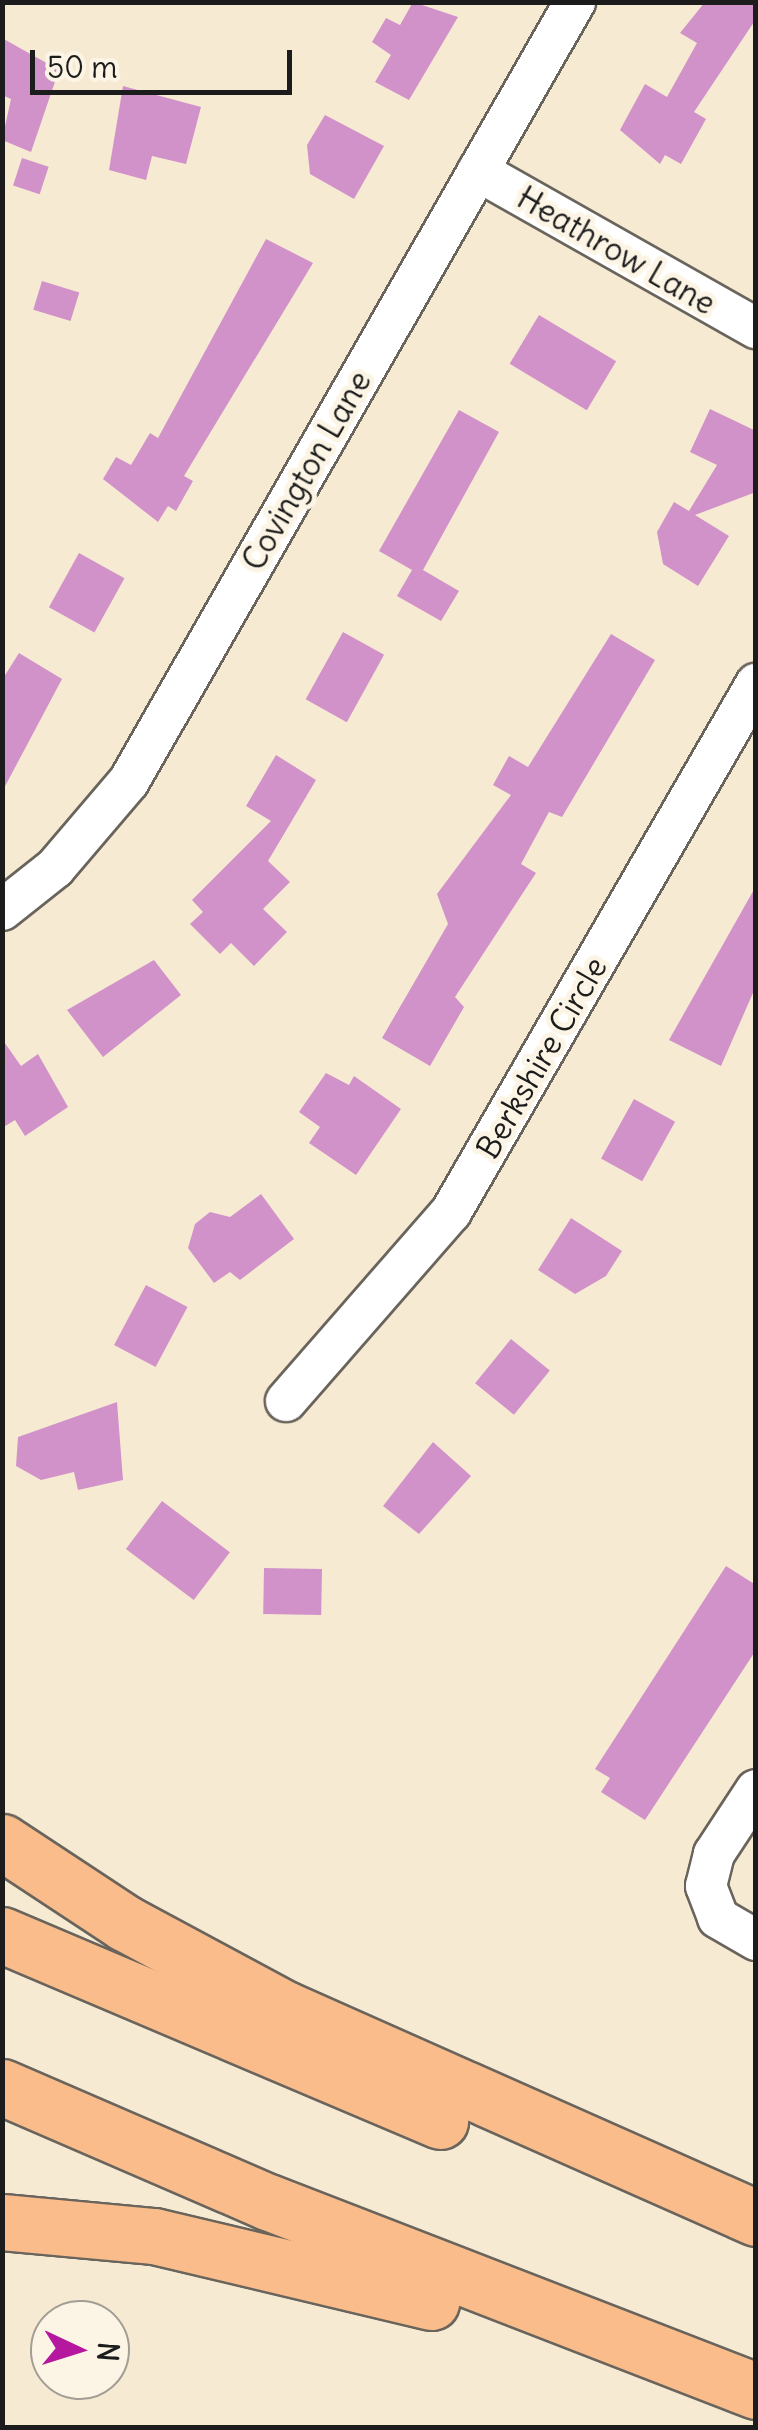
<!DOCTYPE html>
<style>
body{margin:0}
#map{position:relative;width:758px;height:2430px;overflow:hidden;background:#f7ead3;font-family:Delius,sans-serif}
div>[style]{position:absolute}
[style*='--x']{left:calc(var(--x)*1px);top:calc(var(--y)*1px);width:calc(var(--w)*1px);rotate:calc(var(--a)*1deg)}
.building>*{inset:0;background:#d192ca;transform-origin:0 0}
.roads{filter:drop-shadow(2px 0 #69645c) drop-shadow(-2px 0 #69645c) drop-shadow(0 2px #69645c) drop-shadow(0 -2px #69645c)}
.minor>*{height:40px;margin:-20px;padding:0 20px;transform-origin:20px;border-radius:20px;background:#fff}
.highway>*{height:55px;margin:-27.5px;padding:0 27.5px;transform-origin:27.5px;border-radius:27.5px;background:#f9bc8a}
span{translate:-50% -50%;white-space:nowrap;text-align:center;line-height:1.15;-webkit-text-stroke:10px #fcf5e5;paint-order:stroke}
.street-label{font-size:32px;color:#1c1c1c}
.frame{position:absolute;inset:0;border:5px solid #1c1c1c;pointer-events:none}
.north{position:absolute;left:30px;top:2300px;width:100px;height:100px;box-sizing:border-box;background:#fcf5e5;border:2px solid #a29e95;border-radius:50%;rotate:94deg;font-size:28px;font-weight:700;line-height:40px;text-align:center;color:#1c1c1c}
.north::after{content:'';display:block;margin:auto;width:35px;height:45px;background:#b5179e;clip-path:polygon(50% 0,100% 100%,50% 72%,0 100%)}
.scale{position:absolute;left:30px;top:50px;width:262px;height:45px;box-sizing:border-box;border:5px solid #1c1c1c;border-top:0;padding-left:12px;font-size:30px;line-height:35px;white-space:nowrap;color:#1c1c1c;-webkit-text-stroke:8px #fcf5e5;paint-order:stroke}
</style>
<div id="map">
<div class="building">
<i style="clip-path:polygon(413px 2px,458px 17px,409px 100px,375px 82px,391px 55px,372px 42px,386px 18px,400px 25px)"></i>
<i style="clip-path:polygon(705px 2px,756px 2px,756px 19px,694px 112px,706px 119px,681px 164px,665px 155px,660px 164px,620px 130px,645px 84px,667px 97px,697px 43px,680px 33px)"></i>
<i style="clip-path:polygon(2px 38px,59px 70px,31px 152px,2px 140px,11px 99px,2px 95px)"></i>
<i style="clip-path:polygon(123px 86px,201px 107px,186px 164px,152px 156px,146px 180px,109px 170px)"></i>
<i style="clip-path:polygon(325px 115px,384px 146px,354px 199px,310px 174px,307px 145px)"></i>
<i style="left:22px;top:158px;width:28px;height:29px;rotate:18deg"></i>
<i style="clip-path:polygon(266px 239px,313px 263px,184px 476px,193px 481px,176px 511px,168px 506px,158px 522px,103px 479px,116px 457px,131px 465px,150px 433px,158px 438px)"></i>
<i style="left:42px;top:281px;width:39px;height:30px;rotate:17deg"></i>
<i style="left:539px;top:315px;width:90px;height:57px;rotate:31deg"></i>
<i style="clip-path:polygon(710px 409px,756px 431px,756px 492px,695px 515px,729px 536px,698px 586px,663px 564px,657px 532px,674px 502px,689px 511px,717px 465px,690px 452px)"></i>
<i style="clip-path:polygon(459px 410px,499px 432px,423px 570px,459px 591px,441px 621px,397px 596px,412px 570px,379px 551px)"></i>
<i style="left:79px;top:553px;width:52px;height:62px;rotate:29deg"></i>
<i style="left:343px;top:632px;width:47px;height:77px;rotate:29deg"></i>
<i style="clip-path:polygon(611px 634px,655px 660px,562px 817px,549px 812px,521px 864px,536px 873px,455px 997px,464px 1007px,430px 1066px,382px 1038px,448px 924px,437px 894px,511px 795px,493px 785px,509px 756px,528px 767px)"></i>
<i style="clip-path:polygon(19px 653px,62px 679px,2px 792px,2px 680px)"></i>
<i style="clip-path:polygon(276px 755px,316px 780px,268px 861px,290px 882px,263px 909px,287px 932px,254px 966px,231px 943px,220px 954px,190px 924px,203px 912px,192px 900px,271px 821px,246px 806px)"></i>
<i style="clip-path:polygon(756px 886px,756px 986px,721px 1066px,669px 1040px)"></i>
<i style="clip-path:polygon(154px 960px,181px 995px,103px 1057px,67px 1010px)"></i>
<i style="clip-path:polygon(2px 1039px,21px 1066px,38px 1054px,68px 1107px,25px 1136px,15px 1120px,2px 1128px)"></i>
<i style="clip-path:polygon(326px 1073px,349px 1085px,354px 1076px,401px 1109px,356px 1175px,309px 1143px,320px 1127px,299px 1112px)"></i>
<i style="left:634px;top:1099px;width:47px;height:68px;rotate:29deg"></i>
<i style="clip-path:polygon(261px 1194px,294px 1239px,240px 1280px,230px 1272px,214px 1283px,188px 1248px,195px 1224px,210px 1212px,230px 1217px)"></i>
<i style="clip-path:polygon(571px 1218px,622px 1251px,606px 1276px,575px 1294px,538px 1270px)"></i>
<i style="left:146px;top:1285px;width:47px;height:68px;rotate:28deg"></i>
<i style="left:511px;top:1339px;width:50px;height:57px;rotate:39deg"></i>
<i style="clip-path:polygon(117px 1402px,123px 1480px,78px 1490px,74px 1472px,41px 1480px,16px 1466px,18px 1437px)"></i>
<i style="clip-path:polygon(433px 1442px,471px 1476px,419px 1534px,383px 1506px)"></i>
<i style="left:162px;top:1501px;width:85px;height:60px;rotate:37deg"></i>
<i style="clip-path:polygon(726px 1566px,756px 1585px,756px 1650px,645px 1820px,601px 1792px,610px 1778px,595px 1769px)"></i>
<i style="left:264px;top:1568px;width:58px;height:46px;rotate:1deg"></i>
</div>
<div class="roads">
<div class="minor">
<i style="--x:478;--y:171;--w:319;--a:29.5"></i>
<i style="--x:2;--y:910;--w:68;--a:-38.4"></i>
<i style="--x:55;--y:868;--w:114;--a:-49.6"></i>
<i style="--x:129;--y:781;--w:898;--a:-60.21"></i>
<i style="--x:286;--y:1401;--w:251;--a:-48.9"></i>
<i style="--x:451;--y:1212;--w:610;--a:-59.99"></i>
<i style="--x:756;--y:1790;--w:77;--a:123.3"></i>
<i style="--x:714;--y:1854;--w:33;--a:104"></i>
<i style="--x:706;--y:1886;--w:34;--a:69"></i>
<i style="--x:718;--y:1918;--w:44;--a:30.1"></i>
</div>
<div class="highway">
<i style="--x:2;--y:1842;--w:147;--a:33.4"></i>
<i style="--x:125;--y:1923;--w:182;--a:28.3"></i>
<i style="--x:285;--y:2009;--w:515;--a:23.93"></i>
<i style="--x:2;--y:1935;--w:476;--a:23"></i>
<i style="--x:2;--y:2087;--w:290;--a:23.4"></i>
<i style="--x:268;--y:2202;--w:523;--a:21.17"></i>
<i style="--x:2;--y:2222;--w:153;--a:5.3"></i>
<i style="--x:154;--y:2236;--w:285;--a:13.4"></i>
</div>
</div>
<div class="street-label">
<span style="left:616px;top:251px;rotate:30deg">Heathrow Lane</span>
<span style="left:307px;top:471px;rotate:-60deg">Covington Lane</span>
<span style="left:542px;top:1058px;rotate:-60deg">Berkshire Circle</span>
</div>
<div class="frame"></div>
<div class="north">N</div>
<div class="scale">50 m</div>
</div>
